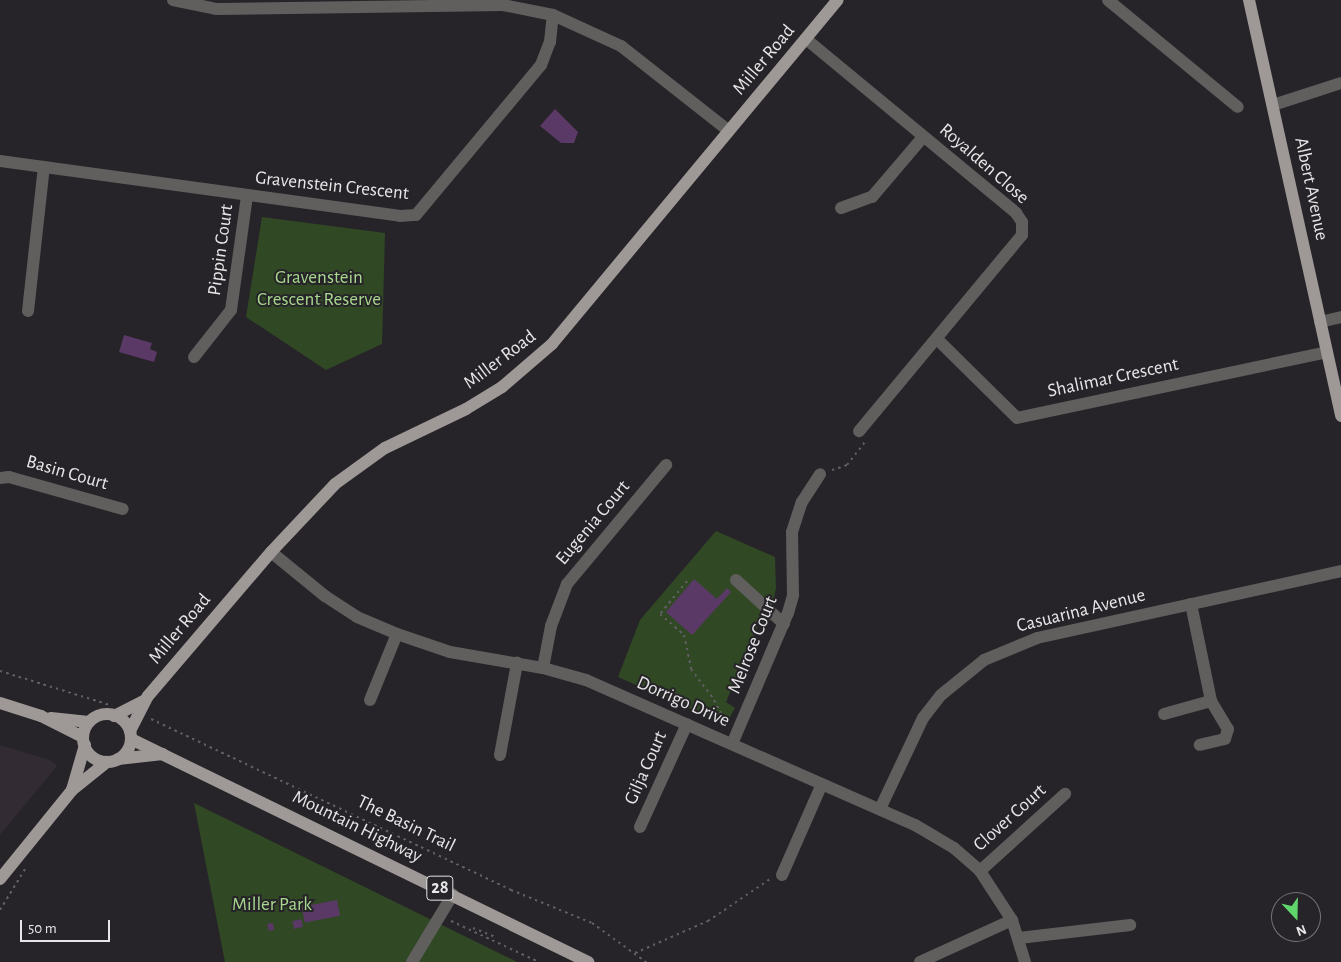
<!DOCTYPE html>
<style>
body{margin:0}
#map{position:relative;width:1341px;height:962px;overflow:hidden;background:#262428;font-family:"Alegreya Sans",sans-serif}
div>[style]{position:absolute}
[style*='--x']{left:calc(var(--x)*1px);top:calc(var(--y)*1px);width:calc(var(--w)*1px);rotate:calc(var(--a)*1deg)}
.built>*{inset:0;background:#322b34}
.green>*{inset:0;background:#314825}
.building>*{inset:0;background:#5a3966;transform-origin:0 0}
.path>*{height:2px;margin-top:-1px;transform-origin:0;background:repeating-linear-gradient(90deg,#615f63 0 2.5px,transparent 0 6.5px)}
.minor>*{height:12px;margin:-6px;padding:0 6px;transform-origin:6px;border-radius:6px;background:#615e5e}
.major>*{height:12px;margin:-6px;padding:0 6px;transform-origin:6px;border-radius:6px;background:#9e9897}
.major>.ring{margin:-6px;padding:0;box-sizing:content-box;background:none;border:12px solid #9e9897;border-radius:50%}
span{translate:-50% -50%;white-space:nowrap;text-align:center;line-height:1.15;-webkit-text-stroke:4px #262428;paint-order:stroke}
.shield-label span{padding:1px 4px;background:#262428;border:1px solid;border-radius:4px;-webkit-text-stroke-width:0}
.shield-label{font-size:18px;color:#e7e6e8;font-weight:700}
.street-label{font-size:19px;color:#e7e6e8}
.park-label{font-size:19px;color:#a7d88d}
.north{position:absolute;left:1271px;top:892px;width:50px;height:50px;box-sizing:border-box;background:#262428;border:1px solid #737275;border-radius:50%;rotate:159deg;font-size:14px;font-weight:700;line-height:20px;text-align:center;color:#e7e6e8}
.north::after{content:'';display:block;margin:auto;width:18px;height:22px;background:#5fd56b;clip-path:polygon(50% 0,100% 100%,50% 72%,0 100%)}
.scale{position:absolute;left:20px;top:920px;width:90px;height:22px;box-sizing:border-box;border:2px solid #e7e6e8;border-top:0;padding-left:6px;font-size:15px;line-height:18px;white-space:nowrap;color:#e7e6e8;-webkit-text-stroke:4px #262428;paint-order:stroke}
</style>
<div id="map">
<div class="built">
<i style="clip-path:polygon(0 745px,50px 760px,57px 766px,0 835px)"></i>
</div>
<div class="green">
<i style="clip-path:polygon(262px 217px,385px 233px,382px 344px,326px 370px,246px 317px)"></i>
<i style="clip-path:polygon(716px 531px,775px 557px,776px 588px,769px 623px,759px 623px,726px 702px,735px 708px,730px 717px,720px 722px,618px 677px,640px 620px)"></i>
<i style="clip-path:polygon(194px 803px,517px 962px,225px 962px)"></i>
</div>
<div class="building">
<i style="clip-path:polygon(555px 109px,578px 132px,574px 143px,561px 143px,540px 126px)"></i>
<i style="clip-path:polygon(124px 335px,152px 343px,150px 349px,157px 352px,154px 362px,119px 352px)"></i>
<i style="clip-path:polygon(694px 579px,717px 599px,727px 588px,731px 592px,692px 635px,666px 612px)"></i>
<i style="left:337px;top:900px;width:16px;height:36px;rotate:79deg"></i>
<i style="left:301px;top:919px;width:8px;height:9px;rotate:76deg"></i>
<i style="clip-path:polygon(273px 923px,274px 930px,269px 931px,267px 924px)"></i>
</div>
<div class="path">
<i style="--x:832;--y:470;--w:16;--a:-18"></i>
<i style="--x:847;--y:465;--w:29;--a:-52"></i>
<i style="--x:687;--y:581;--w:43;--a:129.3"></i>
<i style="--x:660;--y:614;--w:32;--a:41"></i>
<i style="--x:684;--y:635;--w:35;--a:78"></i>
<i style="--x:691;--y:669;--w:39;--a:53"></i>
<i style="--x:714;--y:700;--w:27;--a:62"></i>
<i style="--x:0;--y:671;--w:115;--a:17.2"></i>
<i style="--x:151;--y:719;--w:399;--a:25.4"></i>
<i style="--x:511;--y:890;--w:87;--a:22.2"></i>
<i style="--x:592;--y:923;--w:67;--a:35.8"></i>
<i style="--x:0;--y:910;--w:48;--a:-58.6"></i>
<i style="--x:451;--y:921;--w:97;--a:25"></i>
<i style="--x:473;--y:928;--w:24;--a:22"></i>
<i style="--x:635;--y:953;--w:80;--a:-23.7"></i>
<i style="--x:708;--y:921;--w:75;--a:-34.1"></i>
</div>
<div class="minor">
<i style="--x:173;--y:0;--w:45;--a:11.6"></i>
<i style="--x:217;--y:9;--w:286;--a:-0.8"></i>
<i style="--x:503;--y:5;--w:51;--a:11.3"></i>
<i style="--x:553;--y:15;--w:75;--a:24.5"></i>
<i style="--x:621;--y:46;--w:137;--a:38.2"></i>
<i style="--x:1108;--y:0;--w:168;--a:39.5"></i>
<i style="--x:806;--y:39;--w:273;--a:39.6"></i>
<i style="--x:1016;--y:213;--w:11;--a:56"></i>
<i style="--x:1022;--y:222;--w:13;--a:90"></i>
<i style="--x:1022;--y:235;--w:255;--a:129.7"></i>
<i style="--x:1273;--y:105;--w:71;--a:-17.9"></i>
<i style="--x:0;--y:161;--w:404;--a:7.8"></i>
<i style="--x:400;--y:216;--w:16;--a:-4"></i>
<i style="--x:416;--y:215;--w:195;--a:-50.2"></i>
<i style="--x:541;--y:65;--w:25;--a:-69"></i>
<i style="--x:550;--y:42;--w:27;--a:-84"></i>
<i style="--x:841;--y:208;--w:33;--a:-20"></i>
<i style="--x:872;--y:197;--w:79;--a:-49.6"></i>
<i style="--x:28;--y:311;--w:145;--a:-83.7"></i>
<i style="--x:1320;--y:322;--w:22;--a:-13"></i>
<i style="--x:937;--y:339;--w:112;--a:44.6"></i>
<i style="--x:1017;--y:418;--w:317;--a:-12"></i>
<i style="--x:194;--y:357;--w:60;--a:-51.8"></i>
<i style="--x:231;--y:310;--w:115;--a:-82"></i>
<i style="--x:0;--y:478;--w:9;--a:-6"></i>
<i style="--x:9;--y:477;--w:118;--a:15.7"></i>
<i style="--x:271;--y:552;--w:70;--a:39.2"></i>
<i style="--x:325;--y:596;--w:38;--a:33"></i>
<i style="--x:357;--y:617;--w:43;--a:23"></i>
<i style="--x:397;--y:634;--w:56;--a:18.8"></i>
<i style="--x:450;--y:652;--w:94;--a:9.8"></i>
<i style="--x:543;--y:668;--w:45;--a:15.6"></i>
<i style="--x:586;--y:680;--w:360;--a:23.8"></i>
<i style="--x:915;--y:825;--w:45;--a:30.5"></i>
<i style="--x:954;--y:848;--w:35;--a:41"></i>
<i style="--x:980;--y:871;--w:59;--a:56.9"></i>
<i style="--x:1012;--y:920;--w:44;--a:72.8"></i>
<i style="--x:736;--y:580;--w:65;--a:42.5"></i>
<i style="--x:1191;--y:604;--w:99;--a:78.3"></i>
<i style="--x:1211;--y:701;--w:33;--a:59"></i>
<i style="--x:1228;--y:729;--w:10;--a:107"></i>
<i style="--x:1225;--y:739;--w:26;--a:167"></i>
<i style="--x:543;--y:668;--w:43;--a:-79.2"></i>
<i style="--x:551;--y:626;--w:45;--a:-69.1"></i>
<i style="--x:567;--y:584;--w:155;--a:-50.2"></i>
<i style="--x:370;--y:700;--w:71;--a:-67.8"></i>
<i style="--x:1164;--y:714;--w:49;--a:-15.5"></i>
<i style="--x:732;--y:744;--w:142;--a:-66.9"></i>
<i style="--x:788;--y:613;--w:19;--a:-74"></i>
<i style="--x:793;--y:595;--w:63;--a:-90.9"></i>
<i style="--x:792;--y:532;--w:32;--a:-72"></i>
<i style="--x:802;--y:502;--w:33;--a:-57"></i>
<i style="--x:500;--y:755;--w:94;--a:-79.5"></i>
<i style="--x:880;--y:809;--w:101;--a:-64.7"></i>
<i style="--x:923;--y:718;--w:29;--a:-52"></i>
<i style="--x:941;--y:695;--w:55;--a:-39.1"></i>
<i style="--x:984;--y:660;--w:57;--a:-22.5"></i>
<i style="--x:1037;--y:638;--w:311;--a:-12.4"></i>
<i style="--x:640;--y:827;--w:113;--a:-65.5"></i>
<i style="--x:980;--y:871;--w:115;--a:-42.2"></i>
<i style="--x:782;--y:875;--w:99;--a:-66.3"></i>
<i style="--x:1019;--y:938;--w:112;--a:-6.7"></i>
<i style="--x:412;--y:962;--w:79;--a:-58.9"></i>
<i style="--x:920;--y:962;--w:101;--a:-24.5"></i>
</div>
<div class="major">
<i style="--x:1249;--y:0;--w:426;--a:77.5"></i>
<i style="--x:0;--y:703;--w:43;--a:17.6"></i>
<i style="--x:41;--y:716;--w:47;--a:26.6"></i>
<i class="ring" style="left:83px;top:714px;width:36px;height:36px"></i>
<i style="--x:114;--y:716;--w:34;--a:-27"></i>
<i style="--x:51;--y:718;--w:38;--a:6"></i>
<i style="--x:130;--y:731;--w:39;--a:-63"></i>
<i style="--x:148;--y:696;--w:189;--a:-49.5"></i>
<i style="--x:271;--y:552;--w:93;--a:-46.7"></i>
<i style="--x:335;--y:484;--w:62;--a:-35.8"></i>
<i style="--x:385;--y:448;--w:90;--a:-25.7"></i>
<i style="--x:466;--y:409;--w:42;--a:-31.4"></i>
<i style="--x:502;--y:387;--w:66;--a:-40.7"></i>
<i style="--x:552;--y:344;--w:447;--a:-50.3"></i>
<i style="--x:131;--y:739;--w:509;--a:26.01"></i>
<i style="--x:118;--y:759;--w:45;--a:-6.3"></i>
<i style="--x:72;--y:790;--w:47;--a:-73.9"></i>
<i style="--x:0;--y:879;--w:114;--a:-51"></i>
<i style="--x:72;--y:790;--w:45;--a:-38.7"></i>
</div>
<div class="shield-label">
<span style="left:440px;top:888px">28</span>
</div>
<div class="street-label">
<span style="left:764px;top:60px;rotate:-50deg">Miller Road</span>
<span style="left:984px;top:164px;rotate:41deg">Royalden Close</span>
<span style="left:332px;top:186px;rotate:6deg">Gravenstein Crescent</span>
<span style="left:1311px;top:189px;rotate:78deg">Albert Avenue</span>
<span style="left:221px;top:250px;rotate:-82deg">Pippin Court</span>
<span style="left:500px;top:360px;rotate:-37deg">Miller Road</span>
<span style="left:1113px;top:378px;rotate:-12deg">Shalimar Crescent</span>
<span style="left:67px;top:473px;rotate:16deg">Basin Court</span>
<span style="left:593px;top:523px;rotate:-50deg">Eugenia Court</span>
<span style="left:1081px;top:611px;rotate:-14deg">Casuarina Avenue</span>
<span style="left:180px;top:629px;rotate:-50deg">Miller Road</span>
<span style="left:753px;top:645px;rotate:-68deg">Melrose Court</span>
<span style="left:683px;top:702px;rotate:24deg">Dorrigo Drive</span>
<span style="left:646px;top:768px;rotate:-66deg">Gilja Court</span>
<span style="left:1010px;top:818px;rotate:-42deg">Clover Court</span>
<span style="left:406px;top:824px;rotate:26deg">The Basin Trail</span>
<span style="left:357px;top:827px;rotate:26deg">Mountain Highway</span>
</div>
<div class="park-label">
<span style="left:319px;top:289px">Gravenstein<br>Crescent Reserve</span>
<span style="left:272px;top:905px">Miller Park</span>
</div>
<div class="north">N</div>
<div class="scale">50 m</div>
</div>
